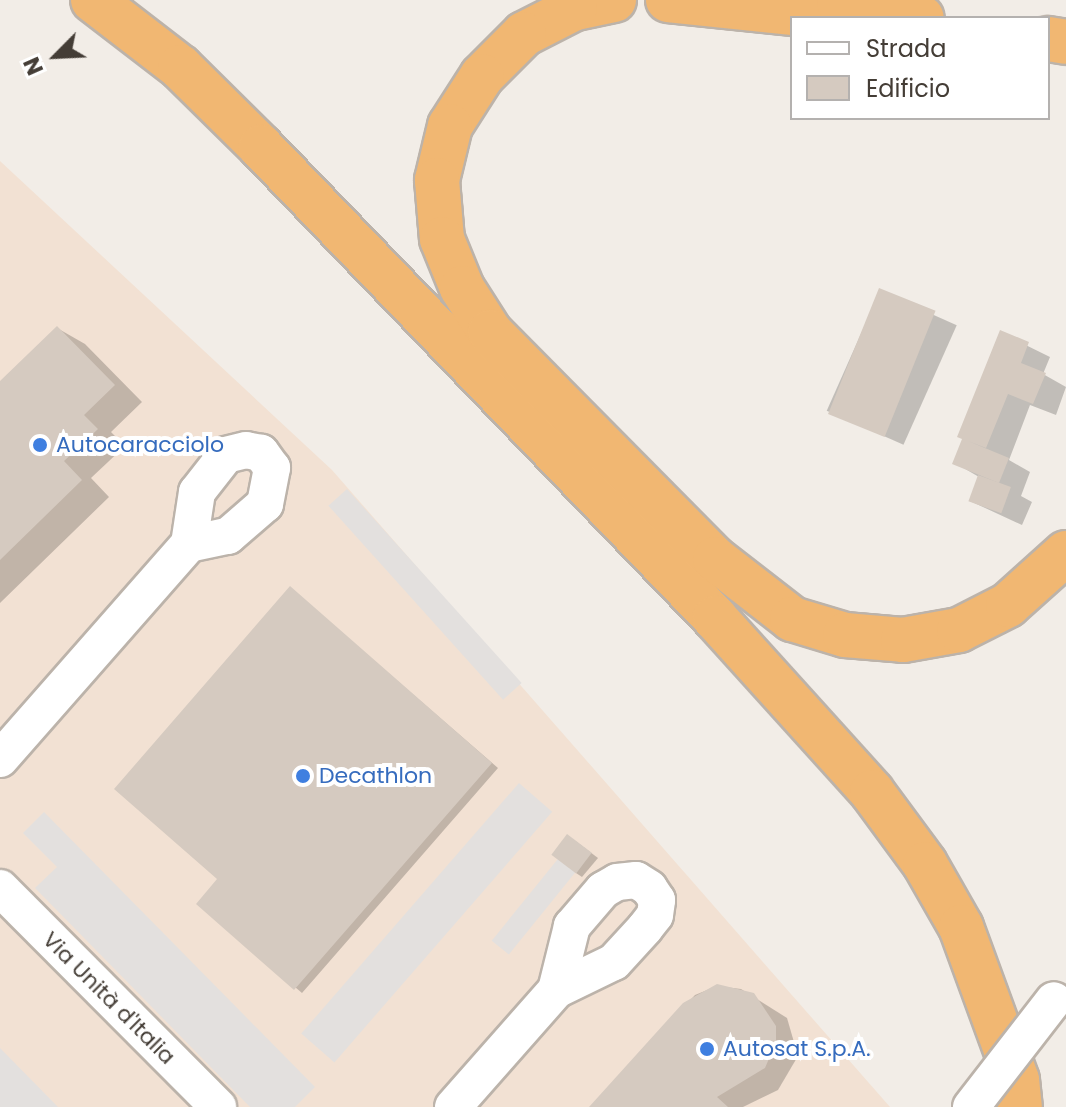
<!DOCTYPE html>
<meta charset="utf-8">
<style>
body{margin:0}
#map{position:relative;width:1066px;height:1107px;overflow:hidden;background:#f2ede7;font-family:Poppins,sans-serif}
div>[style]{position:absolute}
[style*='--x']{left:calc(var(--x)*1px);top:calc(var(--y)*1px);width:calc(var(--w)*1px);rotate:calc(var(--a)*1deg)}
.commercial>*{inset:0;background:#f2e1d3}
.parking>*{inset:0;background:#e3e0de;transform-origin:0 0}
.shadow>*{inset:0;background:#0003;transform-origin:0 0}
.building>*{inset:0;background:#d5cac0;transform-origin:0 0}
.roads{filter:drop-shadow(2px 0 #bcb3aa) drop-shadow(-2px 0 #bcb3aa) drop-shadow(0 2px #bcb3aa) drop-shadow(0 -2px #bcb3aa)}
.street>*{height:36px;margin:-18px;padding:0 18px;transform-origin:18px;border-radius:18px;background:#fff}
.highway>*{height:44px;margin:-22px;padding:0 22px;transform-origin:22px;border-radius:22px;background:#f1b772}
.bridges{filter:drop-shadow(2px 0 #bcb3aa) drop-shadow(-2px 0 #bcb3aa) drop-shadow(0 2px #bcb3aa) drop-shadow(0 -2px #bcb3aa)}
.street-bridge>*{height:36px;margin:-18px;padding:0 18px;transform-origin:18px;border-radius:18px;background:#fff}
.dots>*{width:22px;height:22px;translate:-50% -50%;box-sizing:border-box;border:4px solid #fff;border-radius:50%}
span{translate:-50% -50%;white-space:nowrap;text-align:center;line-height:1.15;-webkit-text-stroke:8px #fff;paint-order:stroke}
.shop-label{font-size:22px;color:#366cbe}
.left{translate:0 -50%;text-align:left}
.street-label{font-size:22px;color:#443d36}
.legend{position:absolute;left:790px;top:16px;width:260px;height:104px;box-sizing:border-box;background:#fff;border:2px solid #b4b1af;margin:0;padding:10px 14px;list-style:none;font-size:24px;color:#443d36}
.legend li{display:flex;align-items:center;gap:16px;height:40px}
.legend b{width:40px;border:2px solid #b4b1af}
.north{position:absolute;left:16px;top:16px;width:80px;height:80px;-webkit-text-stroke:6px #fff;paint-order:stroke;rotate:246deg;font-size:22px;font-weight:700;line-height:32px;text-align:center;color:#443d36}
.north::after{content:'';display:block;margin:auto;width:28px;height:36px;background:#443d36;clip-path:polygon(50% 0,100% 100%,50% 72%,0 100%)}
</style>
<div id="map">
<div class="commercial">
<i style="clip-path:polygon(0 161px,332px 470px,890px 1107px,0 1107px)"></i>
</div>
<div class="parking">
<i style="left:347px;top:489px;width:261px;height:25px;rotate:48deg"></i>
<i style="left:519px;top:783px;width:44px;height:332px;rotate:41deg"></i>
<i style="clip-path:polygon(44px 812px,315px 1087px,295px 1107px,250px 1107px,35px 888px,57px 867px,23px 833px)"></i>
<i style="left:566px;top:849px;width:22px;height:118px;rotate:39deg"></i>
<i style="clip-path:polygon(0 1048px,58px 1107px,0 1107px)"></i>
</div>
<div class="shadow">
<i style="left:880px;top:291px;width:84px;height:131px;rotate:24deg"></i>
<i style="clip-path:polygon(57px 328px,85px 344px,142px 402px,111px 432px,125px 446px,91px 478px,109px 497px,0 603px,0 384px)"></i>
<i style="clip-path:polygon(1001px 333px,1050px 357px,1043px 374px,1066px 387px,1056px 415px,1030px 405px,1009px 460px,1030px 472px,1021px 496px,1032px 502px,1022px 525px,970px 501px,979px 477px,955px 463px)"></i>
<i style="clip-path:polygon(290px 588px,498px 768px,302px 993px,198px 904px,220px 879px)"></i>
<i style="clip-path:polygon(574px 840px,598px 858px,582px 877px,576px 873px)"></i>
<i style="clip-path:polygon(717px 986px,741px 989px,787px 1018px,798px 1056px,778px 1090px,743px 1107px,591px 1107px,695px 995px)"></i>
</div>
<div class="building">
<i style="left:879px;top:288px;width:61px;height:136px;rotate:22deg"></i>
<i style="clip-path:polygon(57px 326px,115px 385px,84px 415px,98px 429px,64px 461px,82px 480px,0 560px,0 381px)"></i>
<i style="clip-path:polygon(1000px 330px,1029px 342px,1021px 363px,1046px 373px,1033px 404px,1008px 394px,986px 448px,968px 441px,1009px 458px,999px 483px,952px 464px,962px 439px,957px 437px)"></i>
<i style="left:978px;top:475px;width:35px;height:28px;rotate:20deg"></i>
<i style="clip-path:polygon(290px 586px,492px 763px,294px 990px,196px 904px,217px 879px,114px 789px)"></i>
<i style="left:567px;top:834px;width:31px;height:26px;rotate:37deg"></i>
<i style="clip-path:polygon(717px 984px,754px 993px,776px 1026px,776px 1042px,765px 1068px,717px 1097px,728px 1107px,589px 1107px,683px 1003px)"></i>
</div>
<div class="roads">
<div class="street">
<i style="--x:0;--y:759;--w:286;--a:-48.7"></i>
<i style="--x:189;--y:544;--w:40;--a:-12"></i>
<i style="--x:228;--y:536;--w:49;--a:-40.9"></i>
<i style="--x:265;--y:504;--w:37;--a:-79"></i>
<i style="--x:272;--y:468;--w:19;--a:-126"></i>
<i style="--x:261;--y:453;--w:15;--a:-169"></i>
<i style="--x:246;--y:450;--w:21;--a:166"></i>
<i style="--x:226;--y:455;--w:47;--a:128.1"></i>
<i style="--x:197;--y:492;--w:53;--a:98.7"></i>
<i style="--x:0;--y:888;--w:309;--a:45.1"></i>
<i style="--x:453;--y:1107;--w:156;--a:-48.6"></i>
<i style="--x:556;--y:990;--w:64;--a:-25.8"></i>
<i style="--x:614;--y:962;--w:46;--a:-47.6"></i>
<i style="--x:645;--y:928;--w:16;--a:-52"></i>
<i style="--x:655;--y:915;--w:15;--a:-82"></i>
<i style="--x:657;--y:900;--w:14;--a:-124"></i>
<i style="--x:649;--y:888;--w:15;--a:-148"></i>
<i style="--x:636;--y:880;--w:19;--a:174"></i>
<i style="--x:617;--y:882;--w:16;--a:150"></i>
<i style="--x:603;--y:890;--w:48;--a:130.7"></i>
<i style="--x:572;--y:926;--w:66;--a:104"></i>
</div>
<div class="highway">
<i style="--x:93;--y:0;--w:110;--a:37.6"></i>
<i style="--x:180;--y:67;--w:114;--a:44.6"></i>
<i style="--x:261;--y:147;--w:654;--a:46.05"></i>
<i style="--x:715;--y:618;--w:234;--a:47.9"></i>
<i style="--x:872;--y:792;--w:89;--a:53.6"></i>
<i style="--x:925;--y:864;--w:73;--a:60.3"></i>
<i style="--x:961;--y:927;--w:163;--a:69.9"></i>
<i style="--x:1017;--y:1080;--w:27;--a:84"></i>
<i style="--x:614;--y:0;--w:40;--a:168"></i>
<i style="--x:575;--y:8;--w:57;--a:153"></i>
<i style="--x:524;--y:34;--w:59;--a:135"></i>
<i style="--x:482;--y:76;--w:59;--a:122.6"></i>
<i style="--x:450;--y:126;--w:56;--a:103.5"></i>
<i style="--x:437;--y:180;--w:59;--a:85.2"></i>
<i style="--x:442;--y:239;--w:53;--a:67.8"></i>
<i style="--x:462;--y:288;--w:52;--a:57.5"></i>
<i style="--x:490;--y:332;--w:320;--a:45.3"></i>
<i style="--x:715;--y:559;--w:98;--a:37.9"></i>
<i style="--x:792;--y:619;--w:55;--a:16.8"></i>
<i style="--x:845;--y:635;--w:58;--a:4.9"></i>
<i style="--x:903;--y:640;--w:57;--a:-10.1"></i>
<i style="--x:959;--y:630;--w:55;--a:-27"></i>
<i style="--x:1008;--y:605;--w:78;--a:-41.9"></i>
<i style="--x:668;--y:0;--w:172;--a:6"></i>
<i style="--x:839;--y:18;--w:29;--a:-18"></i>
<i style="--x:839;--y:3;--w:84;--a:10.2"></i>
<i style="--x:1048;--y:39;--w:18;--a:9"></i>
</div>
</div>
<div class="bridges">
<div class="street-bridge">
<i style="--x:971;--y:1107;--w:135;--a:-52.2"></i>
</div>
</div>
<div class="dots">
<i style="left:40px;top:445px;background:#3f7fe0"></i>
<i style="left:303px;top:776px;background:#3f7fe0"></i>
<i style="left:707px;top:1049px;background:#3f7fe0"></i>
</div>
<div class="shop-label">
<span class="left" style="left:56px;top:445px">Autocaracciolo</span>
<span class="left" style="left:319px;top:776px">Decathlon</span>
<span class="left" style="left:723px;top:1049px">Autosat S.p.A.</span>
</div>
<div class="street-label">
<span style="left:109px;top:998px;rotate:45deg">Via Unità d'Italia</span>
</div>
<ul class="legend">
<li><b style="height:10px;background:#fff"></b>Strada</li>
<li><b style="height:22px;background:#d5cac0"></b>Edificio</li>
</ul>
<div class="north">N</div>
</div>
